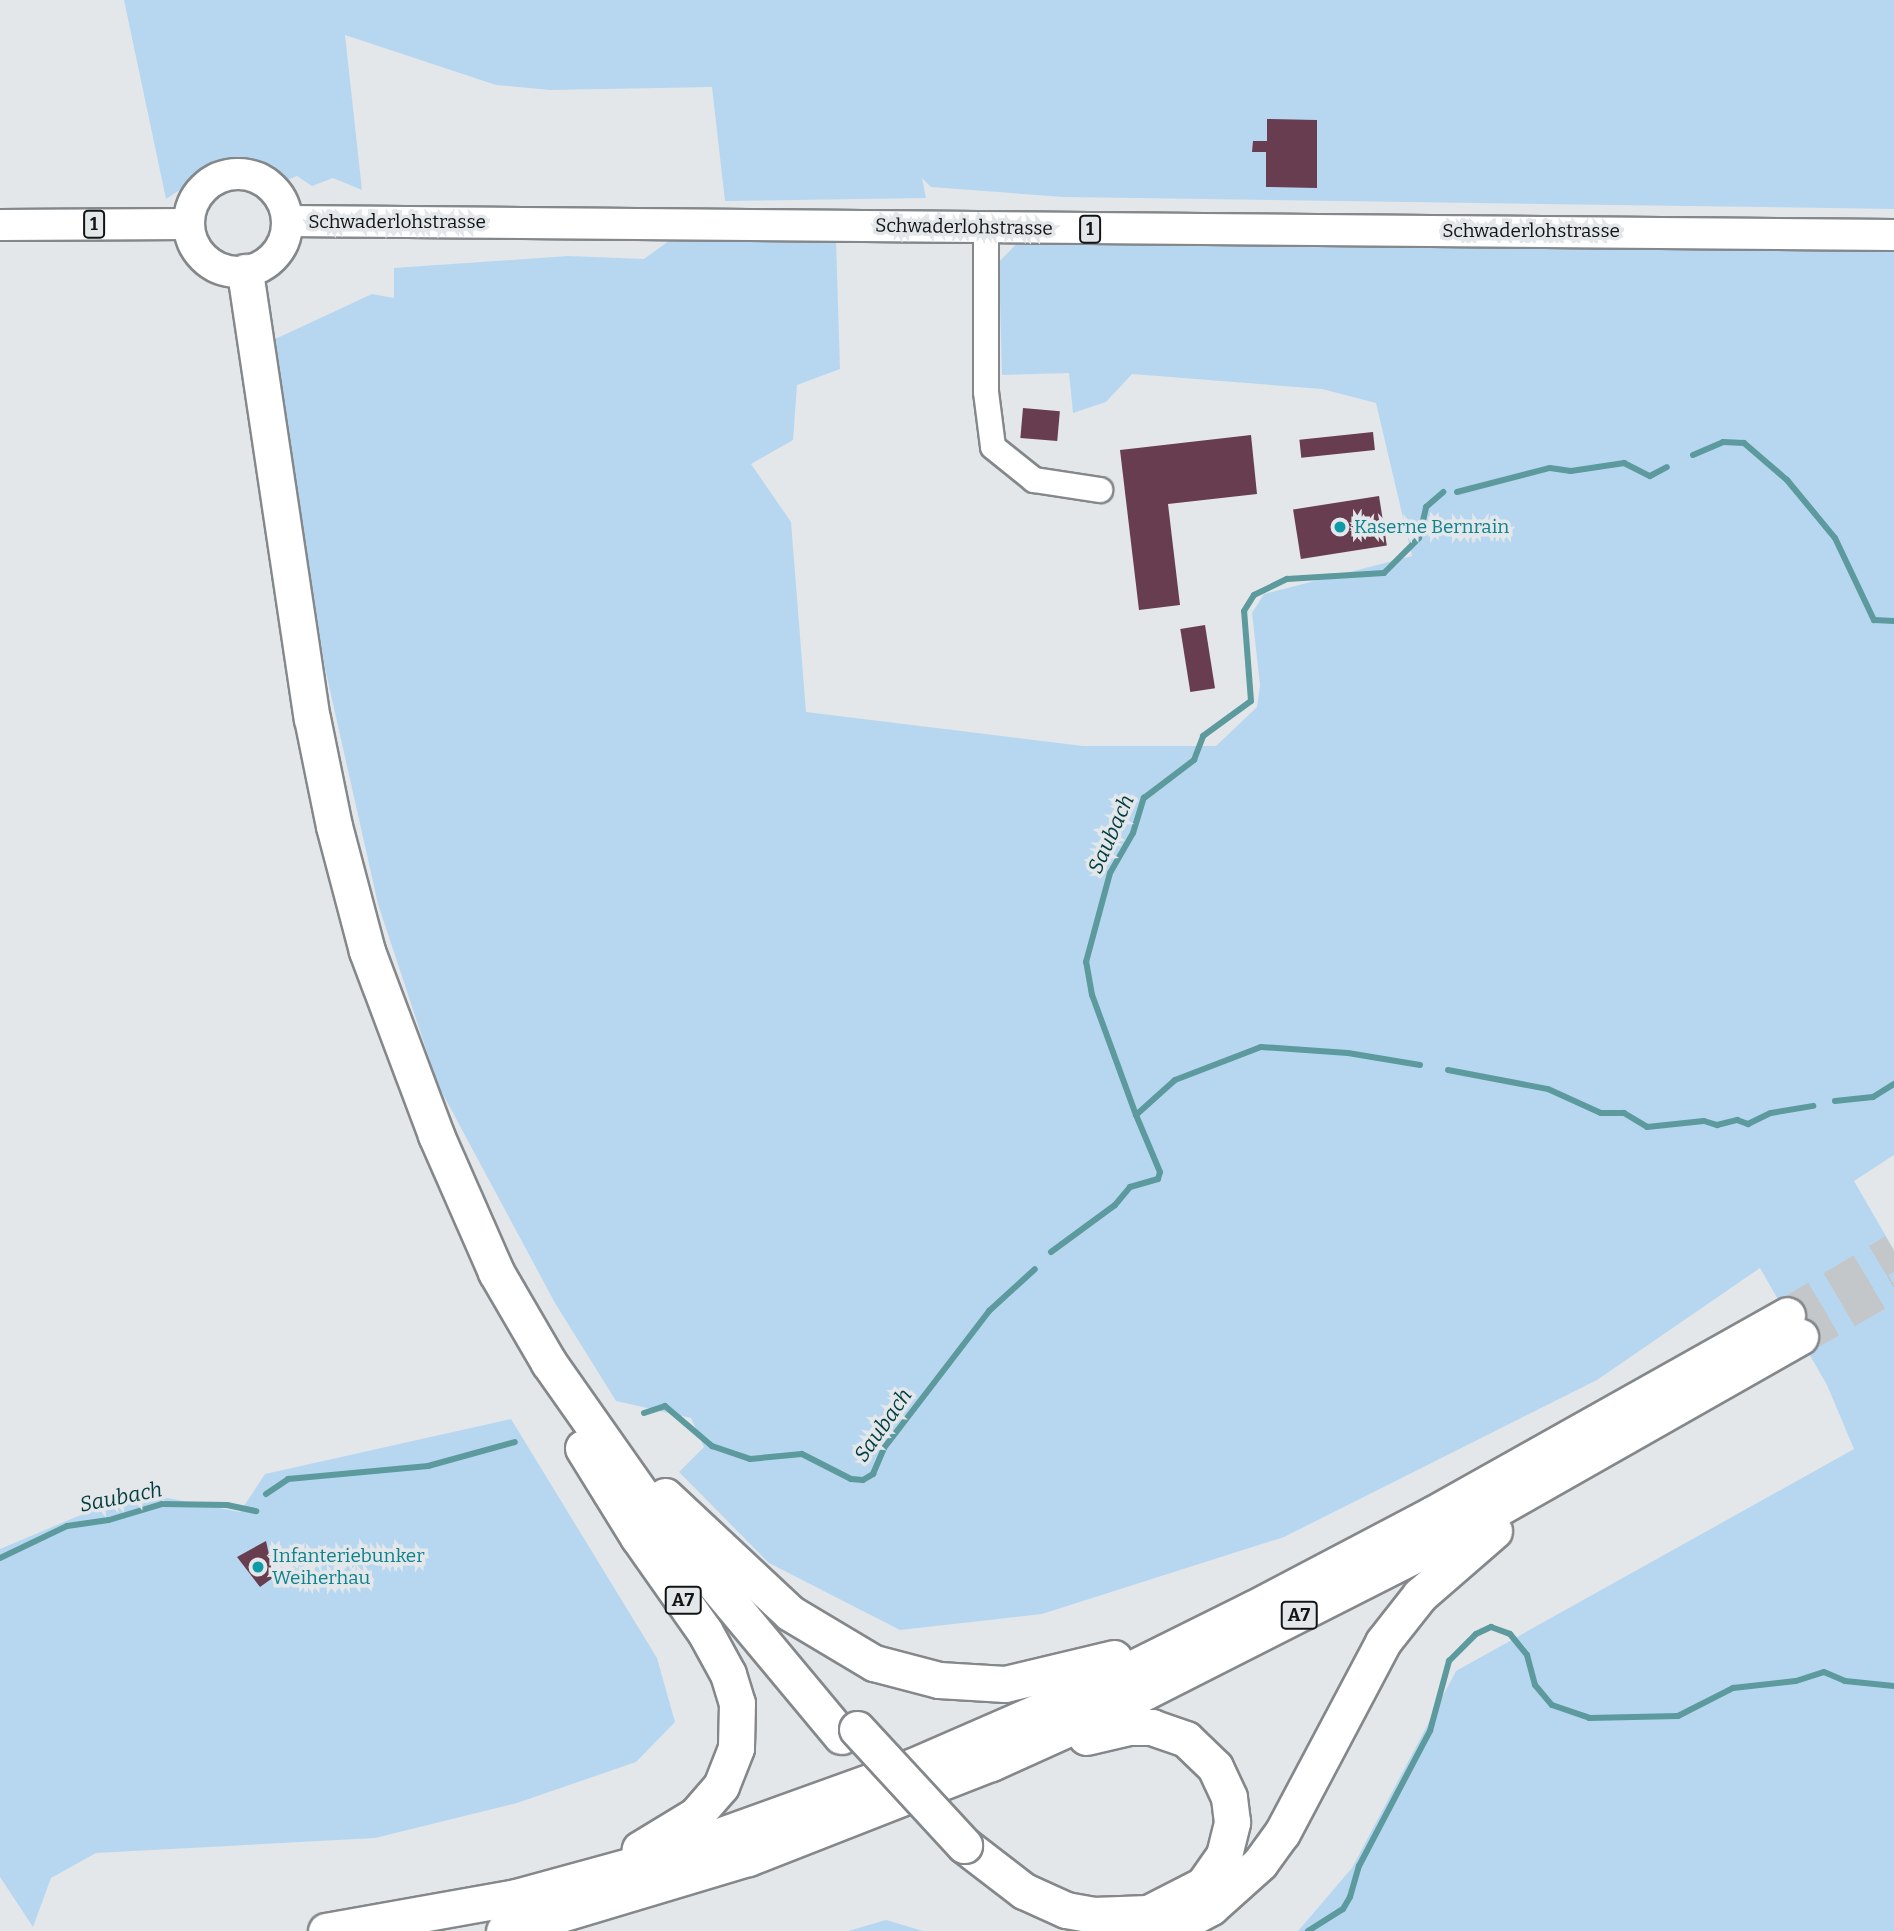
<!DOCTYPE html>
<style>
body{margin:0}
#map{position:relative;width:1894px;height:1931px;overflow:hidden;background:#e3e7ea;font-family:Bitter,serif}
div>[style]{position:absolute}
[style*='--x']{left:calc(var(--x)*1px);top:calc(var(--y)*1px);width:calc(var(--w)*1px);rotate:calc(var(--a)*1deg)}
.green>*{inset:0;background:#b7d7f1}
.stream>*{height:6px;margin:-3px;padding:0 3px;transform-origin:3px;border-radius:3px;background:#5c9a9e}
.building>*{inset:0;background:#673d4f;transform-origin:0 0}
.highway-tunnel>*{height:35px;margin-top:-17.5px;transform-origin:0;background:repeating-linear-gradient(90deg,#c4c7ca 0 35px,transparent 0 53px)}
.roads{filter:drop-shadow(2px 0 #84888b) drop-shadow(-2px 0 #84888b) drop-shadow(0 2px #84888b) drop-shadow(0 -2px #84888b)}
.minor>*{height:24px;margin:-12px;padding:0 12px;transform-origin:12px;border-radius:12px;background:#fff}
.major>*{height:30px;margin:-15px;padding:0 15px;transform-origin:15px;border-radius:15px;background:#fff}
.major>.ring{margin:-15px;padding:0;box-sizing:content-box;background:none;border:30px solid #fff;border-radius:50%}
.highway>*{height:35px;margin:-17.5px;padding:0 17.5px;transform-origin:17.5px;border-radius:17.5px;background:#fff}
.bridges{filter:drop-shadow(2px 0 #84888b) drop-shadow(-2px 0 #84888b) drop-shadow(0 2px #84888b) drop-shadow(0 -2px #84888b)}
.highway-bridge>*{height:35px;margin:-17.5px;padding:0 17.5px;transform-origin:17.5px;border-radius:17.5px;background:#fff}
.dots>*{width:19px;height:19px;translate:-50% -50%;box-sizing:border-box;border:4px solid #e3e7ea;border-radius:50%}
span{translate:-50% -50%;white-space:nowrap;text-align:center;line-height:1.15;-webkit-text-stroke:7px #e3e7ea;paint-order:stroke}
.shield-label span{padding:2px 5px;background:#e3e7ea;border:2px solid;border-radius:5px;-webkit-text-stroke-width:0}
.shield-label{font-size:18px;color:#131415;font-weight:700}
.street-label{font-size:19px;color:#131415}
.culture-label{font-size:19px;color:#0d838f}
.left{translate:0 -50%;text-align:left}
.water-label{font-size:21px;color:#003d40;font-style:italic}
</style>
<div id="map">
<div class="green">
<i style="clip-path:polygon(124px 0,1894px 0,1894px 209px,1064px 197px,931px 187px,922px 178px,926px 198px,725px 201px,712px 87px,550px 90px,496px 85px,345px 35px,362px 190px,333px 178px,312px 186px,297px 176px,285px 181px,251px 167px,233px 165px,198px 178px,166px 199px)"></i>
<i style="clip-path:polygon(673px 238px,836px 239px,840px 369px,797px 385px,793px 440px,751px 464px,791px 522px,806px 712px,1083px 746px,1216px 746px,1257px 707px,1260px 685px,1252px 613px,1264px 594px,1412px 556px,1376px 403px,1322px 389px,1132px 374px,1106px 402px,1073px 413px,1069px 373px,1002px 375px,999px 262px,1019px 241px,1894px 248px,1894px 1155px,1854px 1181px,1894px 1250px,1894px 1931px,1298px 1931px,1352px 1868px,1456px 1671px,1854px 1449px,1827px 1385px,1760px 1268px,1597px 1380px,1284px 1537px,1042px 1614px,900px 1630px,769px 1563px,679px 1472px,704px 1447px,691px 1418px,616px 1401px,555px 1303px,438px 1085px,378px 904px,325px 668px,273px 340px,372px 294px,394px 298px,394px 268px,568px 256px,644px 259px)"></i>
<i style="clip-path:polygon(511px 1419px,657px 1658px,675px 1722px,636px 1762px,517px 1803px,375px 1838px,96px 1853px,51px 1878px,33px 1927px,0 1877px,0 1549px,83px 1514px,152px 1495px,240px 1512px,265px 1474px)"></i>
<i style="clip-path:polygon(886px 1920px,923px 1931px,848px 1931px)"></i>
</div>
<div class="stream">
<i style="--x:1693;--y:455;--w:33;--a:-23"></i>
<i style="--x:1723;--y:442;--w:21;--a:3"></i>
<i style="--x:1744;--y:443;--w:57;--a:40.7"></i>
<i style="--x:1787;--y:480;--w:75;--a:50.4"></i>
<i style="--x:1835;--y:538;--w:91;--a:64.6"></i>
<i style="--x:1874;--y:620;--w:20;--a:3"></i>
<i style="--x:1457;--y:492;--w:96;--a:-14.5"></i>
<i style="--x:1550;--y:468;--w:21;--a:8"></i>
<i style="--x:1571;--y:471;--w:54;--a:-8.6"></i>
<i style="--x:1624;--y:463;--w:29;--a:27"></i>
<i style="--x:1650;--y:476;--w:19;--a:-28"></i>
<i style="--x:1448;--y:1070;--w:102;--a:10.8"></i>
<i style="--x:1548;--y:1089;--w:58;--a:24.4"></i>
<i style="--x:1601;--y:1113;--w:23;--a:0"></i>
<i style="--x:1624;--y:1113;--w:27;--a:31"></i>
<i style="--x:1647;--y:1127;--w:57;--a:-6"></i>
<i style="--x:1704;--y:1121;--w:14;--a:17"></i>
<i style="--x:1717;--y:1125;--w:21;--a:-14"></i>
<i style="--x:1737;--y:1120;--w:12;--a:20"></i>
<i style="--x:1748;--y:1124;--w:25;--a:-26"></i>
<i style="--x:1771;--y:1113;--w:43;--a:-9.5"></i>
<i style="--x:1835;--y:1101;--w:38;--a:-6"></i>
<i style="--x:1873;--y:1097;--w:25;--a:-32"></i>
<i style="--x:1136;--y:1115;--w:128;--a:-110.1"></i>
<i style="--x:1092;--y:995;--w:34;--a:-100"></i>
<i style="--x:1086;--y:962;--w:92;--a:-74.9"></i>
<i style="--x:1110;--y:873;--w:46;--a:-60.1"></i>
<i style="--x:1133;--y:833;--w:37;--a:-73"></i>
<i style="--x:1144;--y:798;--w:63;--a:-37.2"></i>
<i style="--x:1194;--y:760;--w:26;--a:-69"></i>
<i style="--x:1203;--y:736;--w:59;--a:-36.1"></i>
<i style="--x:1251;--y:701;--w:90;--a:-94.4"></i>
<i style="--x:1244;--y:611;--w:19;--a:-58"></i>
<i style="--x:1254;--y:595;--w:37;--a:-26"></i>
<i style="--x:1287;--y:579;--w:97;--a:-3.5"></i>
<i style="--x:1384;--y:573;--w:49;--a:-45"></i>
<i style="--x:1419;--y:538;--w:32;--a:-77"></i>
<i style="--x:1426;--y:507;--w:23;--a:-41"></i>
<i style="--x:1051;--y:1252;--w:79;--a:-36.3"></i>
<i style="--x:1115;--y:1205;--w:23;--a:-50"></i>
<i style="--x:1130;--y:1187;--w:29;--a:-16"></i>
<i style="--x:1158;--y:1179;--w:7;--a:-74"></i>
<i style="--x:1160;--y:1172;--w:62;--a:-112.8"></i>
<i style="--x:1136;--y:1115;--w:52;--a:-41.9"></i>
<i style="--x:1175;--y:1080;--w:92;--a:-21"></i>
<i style="--x:1261;--y:1047;--w:87;--a:3.9"></i>
<i style="--x:1348;--y:1053;--w:73;--a:9.5"></i>
<i style="--x:644;--y:1413;--w:22;--a:-18"></i>
<i style="--x:665;--y:1406;--w:62;--a:40.4"></i>
<i style="--x:712;--y:1446;--w:40;--a:18.9"></i>
<i style="--x:750;--y:1459;--w:52;--a:-5.5"></i>
<i style="--x:802;--y:1454;--w:55;--a:27"></i>
<i style="--x:851;--y:1479;--w:12;--a:5"></i>
<i style="--x:863;--y:1480;--w:12;--a:-31"></i>
<i style="--x:873;--y:1474;--w:28;--a:-67"></i>
<i style="--x:884;--y:1448;--w:173;--a:-52.5"></i>
<i style="--x:989;--y:1311;--w:62;--a:-42.4"></i>
<i style="--x:266;--y:1494;--w:27;--a:-34"></i>
<i style="--x:288;--y:1479;--w:141;--a:-5.3"></i>
<i style="--x:428;--y:1466;--w:90;--a:-15.4"></i>
<i style="--x:0;--y:1558;--w:74;--a:-25.5"></i>
<i style="--x:67;--y:1526;--w:42;--a:-8.1"></i>
<i style="--x:109;--y:1520;--w:55;--a:-16.8"></i>
<i style="--x:162;--y:1504;--w:65;--a:0.9"></i>
<i style="--x:227;--y:1505;--w:30;--a:12"></i>
<i style="--x:1308;--y:1931;--w:41;--a:-32.2"></i>
<i style="--x:1343;--y:1909;--w:14;--a:-60"></i>
<i style="--x:1350;--y:1897;--w:32;--a:-74"></i>
<i style="--x:1359;--y:1866;--w:153;--a:-62.3"></i>
<i style="--x:1430;--y:1731;--w:73;--a:-74.8"></i>
<i style="--x:1449;--y:1661;--w:38;--a:-45"></i>
<i style="--x:1476;--y:1634;--w:17;--a:-25"></i>
<i style="--x:1491;--y:1627;--w:20;--a:20"></i>
<i style="--x:1510;--y:1634;--w:27;--a:51"></i>
<i style="--x:1527;--y:1655;--w:31;--a:75"></i>
<i style="--x:1535;--y:1685;--w:26;--a:50"></i>
<i style="--x:1552;--y:1705;--w:39;--a:19"></i>
<i style="--x:1589;--y:1718;--w:89;--a:-1.3"></i>
<i style="--x:1678;--y:1716;--w:62;--a:-27"></i>
<i style="--x:1733;--y:1688;--w:63;--a:-6.3"></i>
<i style="--x:1796;--y:1681;--w:29;--a:-18"></i>
<i style="--x:1824;--y:1672;--w:23;--a:23"></i>
<i style="--x:1845;--y:1681;--w:49;--a:5.8"></i>
</div>
<div class="building">
<i style="clip-path:polygon(1267px 119px,1317px 120px,1317px 188px,1266px 187px,1266px 152px,1252px 152px,1253px 141px,1267px 141px)"></i>
<i style="left:1023px;top:408px;width:37px;height:30px;rotate:5deg"></i>
<i style="left:1373px;top:432px;width:18px;height:74px;rotate:84deg"></i>
<i style="clip-path:polygon(1251px 435px,1257px 494px,1168px 504px,1180px 605px,1139px 610px,1120px 450px)"></i>
<i style="left:1379px;top:496px;width:50px;height:87px;rotate:81deg"></i>
<i style="left:1205px;top:625px;width:64px;height:25px;rotate:81deg"></i>
<i style="clip-path:polygon(266px 1541px,274px 1577px,260px 1587px,237px 1557px)"></i>
</div>
<div class="highway-tunnel">
<i style="--x:1787;--y:1315;--w:125;--a:-30.9"></i>
<i style="--x:1800;--y:1337;--w:108;--a:-29.9"></i>
</div>
<div class="roads">
<div class="minor">
<i style="--x:986;--y:228;--w:164;--a:90"></i>
<i style="--x:986;--y:392;--w:55;--a:82.7"></i>
<i style="--x:993;--y:447;--w:53;--a:38.8"></i>
<i style="--x:1034;--y:480;--w:67;--a:8.6"></i>
</div>
<div class="major">
<i class="ring" style="left:189px;top:174px;width:68px;height:68px"></i>
<i style="--x:287;--y:221;--w:1607;--a:0.5"></i>
<i style="--x:0;--y:225;--w:188;--a:-0.3"></i>
</div>
<div class="highway">
<i style="--x:245;--y:272;--w:451;--a:81.5"></i>
<i style="--x:312;--y:718;--w:110;--a:78.5"></i>
<i style="--x:334;--y:826;--w:129;--a:75.2"></i>
<i style="--x:367;--y:951;--w:197;--a:69.4"></i>
<i style="--x:436;--y:1135;--w:150;--a:66.3"></i>
<i style="--x:496;--y:1272;--w:105;--a:59.8"></i>
<i style="--x:549;--y:1363;--w:172;--a:54.9"></i>
<i style="--x:648;--y:1504;--w:302;--a:50.2"></i>
<i style="--x:583;--y:1448;--w:105;--a:58.3"></i>
<i style="--x:638;--y:1537;--w:116;--a:54.8"></i>
<i style="--x:705;--y:1632;--w:48;--a:61.3"></i>
<i style="--x:728;--y:1674;--w:30;--a:73"></i>
<i style="--x:737;--y:1703;--w:45;--a:91.3"></i>
<i style="--x:736;--y:1748;--w:41;--a:111.5"></i>
<i style="--x:721;--y:1786;--w:38;--a:131"></i>
<i style="--x:696;--y:1815;--w:66;--a:148.7"></i>
<i style="--x:665;--y:1496;--w:171;--a:43.1"></i>
<i style="--x:790;--y:1613;--w:98;--a:30.8"></i>
<i style="--x:874;--y:1663;--w:67;--a:14.7"></i>
<i style="--x:939;--y:1680;--w:66;--a:3.5"></i>
<i style="--x:1005;--y:1684;--w:112;--a:-13.4"></i>
<i style="--x:964;--y:1845;--w:76;--a:37.5"></i>
<i style="--x:1024;--y:1891;--w:46;--a:24.3"></i>
<i style="--x:1066;--y:1910;--w:27;--a:10"></i>
<i style="--x:1093;--y:1915;--w:55;--a:-2.1"></i>
<i style="--x:1148;--y:1913;--w:62;--a:-27"></i>
<i style="--x:1203;--y:1885;--w:37;--a:-55"></i>
<i style="--x:1224;--y:1855;--w:34;--a:-76"></i>
<i style="--x:1232;--y:1822;--w:25;--a:-97"></i>
<i style="--x:1229;--y:1797;--w:33;--a:-115"></i>
<i style="--x:1215;--y:1767;--w:40;--a:-136"></i>
<i style="--x:1186;--y:1739;--w:36;--a:-161"></i>
<i style="--x:1152;--y:1727;--w:23;--a:180"></i>
<i style="--x:1129;--y:1727;--w:44;--a:166.9"></i>
<i style="--x:326;--y:1931;--w:193;--a:-10.1"></i>
<i style="--x:516;--y:1897;--w:144;--a:-15.3"></i>
<i style="--x:655;--y:1859;--w:274;--a:-19.8"></i>
<i style="--x:913;--y:1766;--w:201;--a:-23.5"></i>
<i style="--x:1097;--y:1686;--w:173;--a:-26.4"></i>
<i style="--x:1252;--y:1609;--w:204;--a:-27.7"></i>
<i style="--x:1433;--y:1514;--w:406;--a:-29.3"></i>
<i style="--x:504;--y:1931;--w:255;--a:-16.7"></i>
<i style="--x:748;--y:1858;--w:261;--a:-21.4"></i>
<i style="--x:991;--y:1763;--w:138;--a:-24.3"></i>
<i style="--x:1117;--y:1706;--w:349;--a:-26.9"></i>
<i style="--x:1428;--y:1548;--w:428;--a:-29.6"></i>
<i style="--x:1151;--y:1931;--w:33;--a:-16"></i>
<i style="--x:1183;--y:1922;--w:32;--a:-28"></i>
<i style="--x:1211;--y:1907;--w:66;--a:-41.9"></i>
<i style="--x:1260;--y:1863;--w:37;--a:-54"></i>
<i style="--x:1282;--y:1833;--w:216;--a:-62.1"></i>
<i style="--x:1383;--y:1642;--w:60;--a:-51.8"></i>
<i style="--x:1420;--y:1595;--w:98;--a:-40.9"></i>
</div>
</div>
<div class="bridges">
<div class="highway-bridge">
<i style="--x:857;--y:1729;--w:158;--a:47.3"></i>
</div>
</div>
<div class="dots">
<i style="left:1340px;top:527px;background:#0f9aa8"></i>
<i style="left:258px;top:1567px;background:#0f9aa8"></i>
</div>
<div class="shield-label">
<span style="left:94px;top:224px">1</span>
<span style="left:1090px;top:229px">1</span>
<span style="left:683px;top:1600px">A7</span>
<span style="left:1299px;top:1615px">A7</span>
</div>
<div class="street-label">
<span style="left:397px;top:222px">Schwaderlohstrasse</span>
<span style="left:964px;top:227px;rotate:1deg">Schwaderlohstrasse</span>
<span style="left:1531px;top:231px">Schwaderlohstrasse</span>
</div>
<div class="culture-label">
<span class="left" style="left:1354px;top:527px">Kaserne Bernrain</span>
<span class="left" style="left:272px;top:1567px">Infanteriebunker<br>Weiherhau</span>
</div>
<div class="water-label">
<span style="left:1111px;top:834px;rotate:-66deg">Saubach</span>
<span style="left:883px;top:1425px;rotate:-55deg">Saubach</span>
<span style="left:121px;top:1497px;rotate:-11deg">Saubach</span>
</div>
</div>
